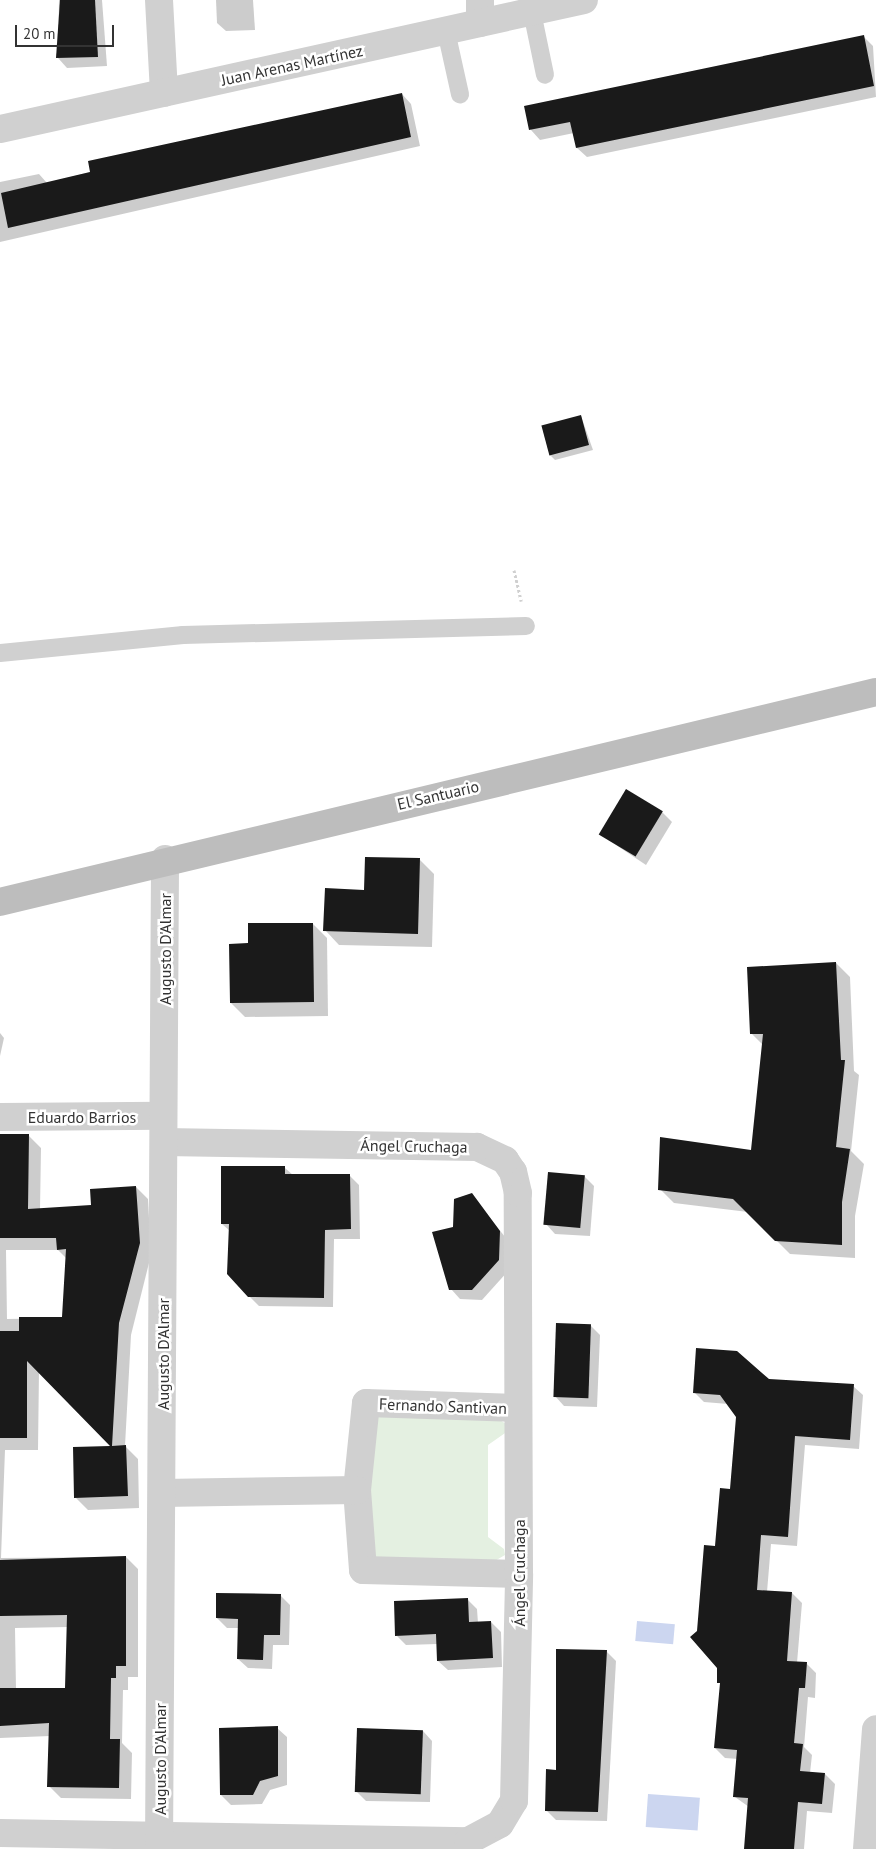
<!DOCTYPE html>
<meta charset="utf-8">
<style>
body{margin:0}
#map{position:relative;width:876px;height:1849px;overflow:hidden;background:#fff;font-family:"PT Sans",sans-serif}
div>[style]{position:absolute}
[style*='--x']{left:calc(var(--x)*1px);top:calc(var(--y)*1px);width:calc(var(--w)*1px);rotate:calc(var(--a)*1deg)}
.green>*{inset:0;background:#e4f0e1}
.water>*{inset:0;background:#ccd6f0;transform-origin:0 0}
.shadow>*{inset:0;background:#0003}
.building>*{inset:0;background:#1a1a1a;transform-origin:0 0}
.path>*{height:3px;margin-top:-1.5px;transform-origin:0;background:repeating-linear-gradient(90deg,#d0d0d0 0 2.5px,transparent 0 5px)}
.lane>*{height:18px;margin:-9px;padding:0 9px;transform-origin:9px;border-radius:9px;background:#d0d0d0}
.street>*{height:28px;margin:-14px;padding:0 14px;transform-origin:14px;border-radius:14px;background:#d0d0d0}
.secondary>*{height:28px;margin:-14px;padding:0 14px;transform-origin:14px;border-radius:14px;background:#bdbdbd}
span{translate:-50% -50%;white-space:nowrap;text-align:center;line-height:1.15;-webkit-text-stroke:5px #fff;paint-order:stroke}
.street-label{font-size:16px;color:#333}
.scale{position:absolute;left:15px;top:25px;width:99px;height:22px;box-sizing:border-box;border:2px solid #333;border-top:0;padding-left:6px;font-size:15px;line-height:18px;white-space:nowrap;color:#333;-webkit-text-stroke:4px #fff;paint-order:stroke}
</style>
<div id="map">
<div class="green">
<i style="clip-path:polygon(493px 1416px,508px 1425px,508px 1431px,488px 1445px,488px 1537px,504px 1549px,505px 1555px,493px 1562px,376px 1560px,369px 1552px,369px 1427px,376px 1417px)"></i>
</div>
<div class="water">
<i style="left:637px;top:1621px;width:38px;height:20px;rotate:5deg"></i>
<i style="left:648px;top:1794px;width:52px;height:33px;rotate:4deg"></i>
</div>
<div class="shadow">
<i style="clip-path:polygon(59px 0,102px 0,107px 66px,67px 68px,58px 58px)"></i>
<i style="clip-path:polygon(216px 0,253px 0,255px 30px,226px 31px,217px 23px)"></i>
<i style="clip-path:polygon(863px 36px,873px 46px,876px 97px,587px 157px,577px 148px,574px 133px,540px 140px,531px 130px,526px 107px)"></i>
<i style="clip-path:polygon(402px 94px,411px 104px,420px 146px,0 242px,0 182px,39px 174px,47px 183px)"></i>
<i style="clip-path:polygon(581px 416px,593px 450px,555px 460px,550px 455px)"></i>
<i style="clip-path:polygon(662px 812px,672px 822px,646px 865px,601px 835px)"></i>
<i style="clip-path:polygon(420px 860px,434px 874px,432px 947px,339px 945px,325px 930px,365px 891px)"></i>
<i style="clip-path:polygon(313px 924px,327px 938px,328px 1016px,245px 1017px,231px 1003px)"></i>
<i style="clip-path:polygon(836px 963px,850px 977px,854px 1071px,859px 1075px,851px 1151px,864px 1164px,855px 1216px,855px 1258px,790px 1254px,748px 1212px,674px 1203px,660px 1189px,752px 1151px,763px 1045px,752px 1034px)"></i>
<i style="clip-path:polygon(0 1033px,4px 1038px,0 1056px)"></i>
<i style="clip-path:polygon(evenodd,0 1136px,29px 1136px,41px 1148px,40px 1210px,93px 1206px,136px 1187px,148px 1199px,151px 1255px,131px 1335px,125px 1446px,138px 1459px,139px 1508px,88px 1510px,76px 1498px,113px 1447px,39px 1371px,38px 1450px,5px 1450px,1px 1558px,126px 1557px,138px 1569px,138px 1677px,128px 1677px,128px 1690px,123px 1690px,122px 1743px,132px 1753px,131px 1799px,61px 1798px,49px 1786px,50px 1736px,0 1738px,0 1136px,6px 1250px,58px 1250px,66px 1258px,63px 1318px,7px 1319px,6px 1250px,0 1136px,68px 1627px,67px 1690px,16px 1689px,15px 1628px,68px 1627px)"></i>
<i style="clip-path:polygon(285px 1168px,293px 1175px,349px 1175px,359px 1185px,360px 1239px,334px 1239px,333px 1307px,259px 1306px,249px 1296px,230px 1231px,222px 1224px)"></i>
<i style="clip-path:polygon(584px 1176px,594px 1186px,590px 1236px,555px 1234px,546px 1224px)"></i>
<i style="clip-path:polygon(471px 1194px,509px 1242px,509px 1270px,482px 1300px,460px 1299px,451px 1289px,455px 1228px)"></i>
<i style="clip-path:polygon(590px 1325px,600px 1335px,597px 1407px,564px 1406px,555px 1396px)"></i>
<i style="clip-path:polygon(769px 1380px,853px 1386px,863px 1395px,859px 1449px,805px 1445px,797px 1546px,771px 1544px,767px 1592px,792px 1593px,802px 1603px,797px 1663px,806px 1663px,816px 1673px,815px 1698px,808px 1697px,804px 1747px,812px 1755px,810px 1773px,825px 1774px,835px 1784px,832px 1813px,807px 1811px,804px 1849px,745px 1849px,749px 1807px,735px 1797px,738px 1759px,725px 1758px,715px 1748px,721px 1686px,718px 1668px,698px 1631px,731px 1490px,737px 1417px,728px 1404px,704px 1402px,694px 1392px)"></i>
<i style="clip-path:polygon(281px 1596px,290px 1605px,289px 1645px,273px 1645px,272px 1669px,248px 1668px,238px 1659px,239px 1628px,227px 1628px,217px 1618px)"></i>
<i style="clip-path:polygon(467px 1599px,477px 1609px,478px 1623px,491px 1622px,501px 1632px,502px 1667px,448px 1670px,438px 1661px,437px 1644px,406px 1645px,397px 1636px)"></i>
<i style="clip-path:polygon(606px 1651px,616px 1661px,607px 1821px,556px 1820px,546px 1810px,557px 1771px)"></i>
<i style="clip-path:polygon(277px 1728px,287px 1737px,287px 1785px,270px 1790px,262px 1804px,231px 1805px,221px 1795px)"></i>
<i style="clip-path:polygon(423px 1731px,432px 1741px,430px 1802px,366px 1801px,356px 1791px)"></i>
</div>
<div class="building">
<i style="clip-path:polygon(60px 0,95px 0,98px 57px,56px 58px)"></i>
<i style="clip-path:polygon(864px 35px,874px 86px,576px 148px,570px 122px,529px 130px,524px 106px)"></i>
<i style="clip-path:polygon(402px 93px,411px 137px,8px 228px,1px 193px,90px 172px,88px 161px)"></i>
<i style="left:581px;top:415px;width:31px;height:41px;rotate:75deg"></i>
<i style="left:626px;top:789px;width:43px;height:53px;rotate:31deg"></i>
<i style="clip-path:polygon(365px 857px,420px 858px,418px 934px,323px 931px,325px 888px,364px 890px)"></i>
<i style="clip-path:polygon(248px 923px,313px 923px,314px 1002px,230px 1003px,229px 944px,248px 943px)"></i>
<i style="clip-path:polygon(836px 962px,841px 1060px,845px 1060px,836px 1147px,850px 1149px,842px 1202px,842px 1245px,775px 1241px,733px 1199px,658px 1190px,660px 1137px,751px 1150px,763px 1034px,750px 1034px,747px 967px)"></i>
<i style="clip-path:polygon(0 1134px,29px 1134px,28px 1209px,91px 1205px,90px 1189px,136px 1186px,140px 1243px,119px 1323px,112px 1446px,126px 1445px,128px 1496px,74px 1498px,73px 1447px,110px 1446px,27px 1361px,27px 1438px,0 1438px,0 1331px,19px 1331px,19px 1317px,62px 1317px,66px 1249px,57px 1250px,56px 1238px,0 1238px)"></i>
<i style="clip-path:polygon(221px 1166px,285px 1166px,285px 1174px,350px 1174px,351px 1229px,325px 1230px,324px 1298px,248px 1297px,227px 1274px,229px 1224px,221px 1224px)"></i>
<i style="left:548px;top:1172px;width:37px;height:53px;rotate:5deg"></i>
<i style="clip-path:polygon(472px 1193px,500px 1231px,499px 1260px,472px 1290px,449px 1290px,432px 1232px,453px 1227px,454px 1199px)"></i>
<i style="left:556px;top:1323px;width:35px;height:74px;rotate:2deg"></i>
<i style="clip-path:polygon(696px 1348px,737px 1351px,769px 1379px,854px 1384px,850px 1440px,795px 1436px,788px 1537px,761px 1535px,757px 1590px,792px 1592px,787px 1661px,807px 1662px,805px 1688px,799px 1688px,794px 1743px,803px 1744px,800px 1771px,825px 1773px,822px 1804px,798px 1802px,794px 1849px,744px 1849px,748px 1798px,733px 1797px,737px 1750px,714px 1748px,720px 1683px,717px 1683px,717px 1668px,690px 1637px,697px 1631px,704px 1545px,715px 1546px,720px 1488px,730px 1489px,736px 1417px,720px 1395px,693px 1393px)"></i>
<i style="clip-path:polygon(126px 1556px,126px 1666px,116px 1666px,116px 1678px,111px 1678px,110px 1739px,120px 1739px,119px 1788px,47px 1787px,49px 1723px,0 1726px,0 1688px,65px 1688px,67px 1615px,0 1616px,0 1560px)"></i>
<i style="clip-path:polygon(216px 1593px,281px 1594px,280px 1635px,264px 1635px,263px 1660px,237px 1659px,238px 1619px,216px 1618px)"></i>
<i style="clip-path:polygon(468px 1598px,469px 1622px,491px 1621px,493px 1658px,437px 1661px,436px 1634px,395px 1636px,394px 1601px)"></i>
<i style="clip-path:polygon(556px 1649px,607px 1650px,598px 1812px,545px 1811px,546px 1769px,556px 1770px)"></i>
<i style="clip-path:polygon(278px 1726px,278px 1776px,260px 1781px,253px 1795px,220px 1795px,219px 1728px)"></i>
<i style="left:357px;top:1728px;width:66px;height:64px;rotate:2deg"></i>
</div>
<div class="path">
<i style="--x:514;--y:570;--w:32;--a:77"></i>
</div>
<div class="lane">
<i style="--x:532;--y:12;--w:64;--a:78.3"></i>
<i style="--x:446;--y:31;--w:65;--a:77.5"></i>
<i style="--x:0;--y:653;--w:184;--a:-5.6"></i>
<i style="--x:183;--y:635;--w:343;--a:-1.5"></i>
</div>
<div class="street">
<i style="--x:159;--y:0;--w:93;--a:86.9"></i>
<i style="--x:480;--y:0;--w:23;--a:90"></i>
<i style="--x:0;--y:129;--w:598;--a:-12.46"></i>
<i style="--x:0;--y:1117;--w:163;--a:-0.4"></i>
<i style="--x:518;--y:1408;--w:152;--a:-178.1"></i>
<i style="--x:366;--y:1403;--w:87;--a:95.9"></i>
<i style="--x:357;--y:1490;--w:80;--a:85.7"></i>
<i style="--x:363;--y:1570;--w:156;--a:1.5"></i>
<i style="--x:162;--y:1493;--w:195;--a:-0.9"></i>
<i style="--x:0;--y:1833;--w:468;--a:1"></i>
<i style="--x:468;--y:1841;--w:36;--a:-28"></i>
<i style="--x:500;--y:1824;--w:27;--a:-59"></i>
<i style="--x:514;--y:1801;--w:227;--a:-88.7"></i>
<i style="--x:519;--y:1574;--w:381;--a:-90.2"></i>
<i style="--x:518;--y:1193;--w:22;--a:-103"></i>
<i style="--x:513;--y:1172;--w:14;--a:-124"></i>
<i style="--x:505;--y:1160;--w:31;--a:-155"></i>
<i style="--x:477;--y:1147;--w:313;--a:-179.1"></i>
<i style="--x:159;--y:1849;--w:990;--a:-89.65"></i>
<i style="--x:867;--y:1849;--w:120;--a:-85.7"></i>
</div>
<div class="secondary">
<i style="--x:0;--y:902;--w:901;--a:-13.48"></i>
</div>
<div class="street-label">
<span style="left:292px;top:65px;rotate:-12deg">Juan Arenas Martínez</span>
<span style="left:438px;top:795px;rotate:-13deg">El Santuario</span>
<span style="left:165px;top:949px;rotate:-90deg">Augusto D'Almar</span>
<span style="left:82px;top:1117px">Eduardo Barrios</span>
<span style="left:414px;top:1146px;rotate:1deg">Ángel Cruchaga</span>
<span style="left:163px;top:1354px;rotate:-90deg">Augusto D'Almar</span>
<span style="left:443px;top:1406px;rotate:2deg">Fernando Santivan</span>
<span style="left:519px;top:1573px;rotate:-90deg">Ángel Cruchaga</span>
<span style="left:160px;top:1759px;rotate:-90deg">Augusto D'Almar</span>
</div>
<div class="scale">20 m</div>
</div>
